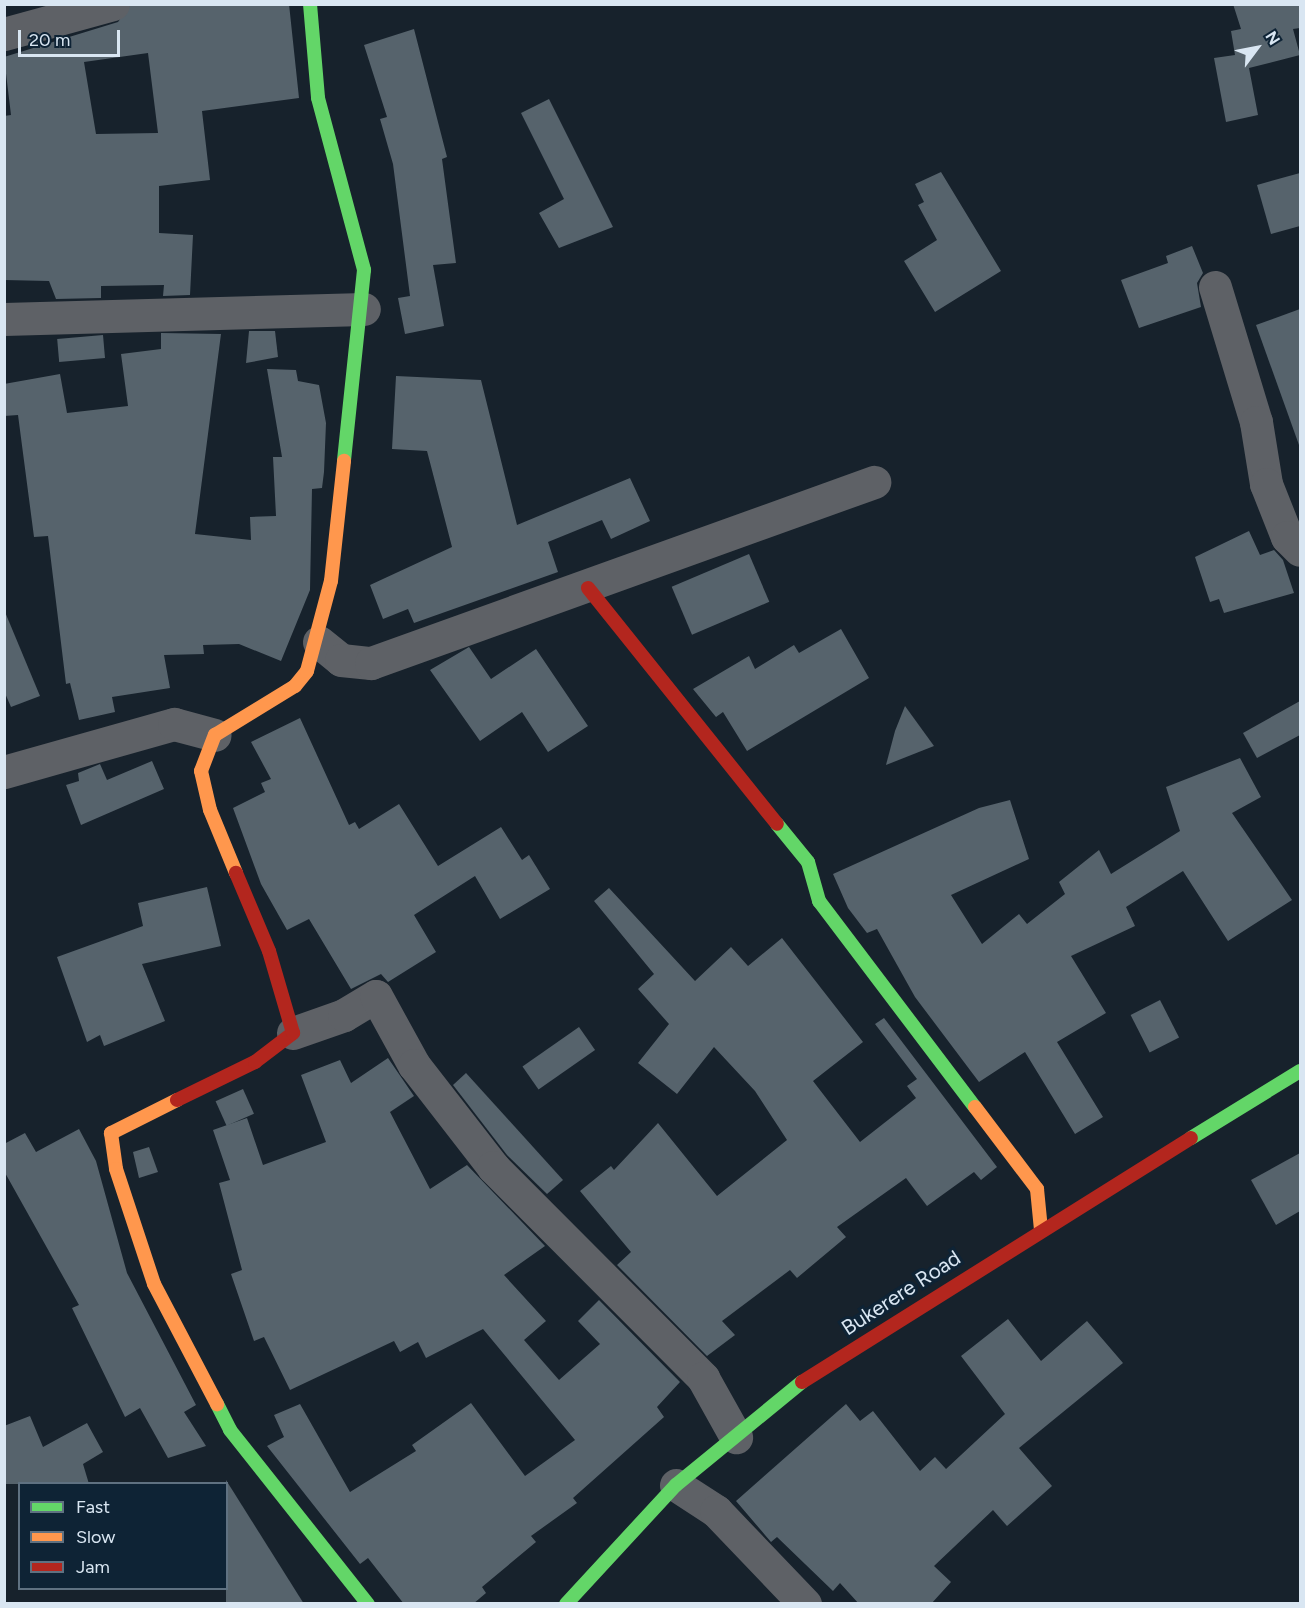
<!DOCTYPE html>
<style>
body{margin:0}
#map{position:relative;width:1305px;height:1608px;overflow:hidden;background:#17222c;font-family:Figtree,sans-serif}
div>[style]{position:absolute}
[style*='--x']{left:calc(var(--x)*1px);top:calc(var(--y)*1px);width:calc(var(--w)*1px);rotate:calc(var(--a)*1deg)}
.building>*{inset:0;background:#56636c;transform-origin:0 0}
.street>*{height:33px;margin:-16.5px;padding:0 16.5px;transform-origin:16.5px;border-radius:16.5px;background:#5e6166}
.fast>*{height:14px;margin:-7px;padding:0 7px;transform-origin:7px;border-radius:7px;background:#63d668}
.slow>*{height:14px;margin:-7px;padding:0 7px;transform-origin:7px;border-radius:7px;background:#ff974d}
.jam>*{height:14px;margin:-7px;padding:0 7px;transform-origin:7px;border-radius:7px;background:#b3261e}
span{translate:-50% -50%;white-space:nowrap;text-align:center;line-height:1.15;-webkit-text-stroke:6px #0e2335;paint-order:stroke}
.street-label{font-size:21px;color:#d9e6f2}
.frame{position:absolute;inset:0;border:6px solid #d9e6f2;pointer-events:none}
.legend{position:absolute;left:18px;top:1482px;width:210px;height:108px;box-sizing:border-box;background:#0e2335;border:2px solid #5f7181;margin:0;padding:8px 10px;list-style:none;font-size:18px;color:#d9e6f2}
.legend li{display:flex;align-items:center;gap:12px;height:30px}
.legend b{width:30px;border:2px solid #5f7181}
.north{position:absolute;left:1227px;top:18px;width:60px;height:60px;-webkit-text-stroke:4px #0e2335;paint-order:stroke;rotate:58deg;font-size:16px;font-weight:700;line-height:24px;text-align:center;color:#d9e6f2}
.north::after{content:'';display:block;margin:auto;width:21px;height:27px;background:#d9e6f2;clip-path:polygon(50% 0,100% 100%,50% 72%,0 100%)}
.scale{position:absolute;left:18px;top:30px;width:102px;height:27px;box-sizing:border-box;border:3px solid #d9e6f2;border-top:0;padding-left:8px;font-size:18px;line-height:21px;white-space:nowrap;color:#d9e6f2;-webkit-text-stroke:4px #0e2335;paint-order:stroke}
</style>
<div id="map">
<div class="building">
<i style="clip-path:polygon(evenodd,131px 4px,289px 4px,299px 98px,202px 111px,210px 180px,159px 186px,159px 233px,193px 235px,190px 295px,163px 296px,164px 285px,101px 286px,101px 298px,56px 299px,49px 281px,4px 280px,4px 116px,11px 115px,4px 57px,118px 22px,131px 4px,148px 53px,158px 133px,96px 134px,84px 62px,148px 53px)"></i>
<i style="clip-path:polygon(1233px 4px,1300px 4px,1300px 28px,1293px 29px,1300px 55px,1249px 68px,1258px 115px,1226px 122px,1214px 58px,1235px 55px,1231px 31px,1241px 29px)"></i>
<i style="clip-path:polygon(414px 29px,447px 157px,442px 159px,456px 263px,433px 265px,444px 326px,405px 334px,398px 298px,410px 296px,393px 164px,380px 119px,387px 117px,364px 45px)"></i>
<i style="clip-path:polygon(549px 99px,613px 227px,559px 248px,539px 213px,564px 199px,521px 113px)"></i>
<i style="clip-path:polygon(941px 172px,1001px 271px,935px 312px,904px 261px,937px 240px,918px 205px,924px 202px,915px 184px)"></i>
<i style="clip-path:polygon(1300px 173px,1300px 226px,1271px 234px,1257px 185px)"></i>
<i style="clip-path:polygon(1192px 246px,1203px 273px,1197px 283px,1201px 307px,1139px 328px,1121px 280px,1168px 263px,1166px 256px)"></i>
<i style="clip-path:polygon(1300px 309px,1300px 444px,1299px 445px,1256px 325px)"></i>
<i style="clip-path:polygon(249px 331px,275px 331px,278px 357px,246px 363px)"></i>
<i style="clip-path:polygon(161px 333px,221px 334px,195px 534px,251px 540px,250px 517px,276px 516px,273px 457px,282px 457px,267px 369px,296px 370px,298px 381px,319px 385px,326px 423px,324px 472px,322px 488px,312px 489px,310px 590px,281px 661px,239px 644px,203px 645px,204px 654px,164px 655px,170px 688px,112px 697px,115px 712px,79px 720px,70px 683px,66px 684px,48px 536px,34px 537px,18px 415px,4px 416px,4px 384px,60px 374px,67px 413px,128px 406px,121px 354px,161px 349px)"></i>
<i style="left:103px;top:335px;width:23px;height:46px;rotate:85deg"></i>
<i style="clip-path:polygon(396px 376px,481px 380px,517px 525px,630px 478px,650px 521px,611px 539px,602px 520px,548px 542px,558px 572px,414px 623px,408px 609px,383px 619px,370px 585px,452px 547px,427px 451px,392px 449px)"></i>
<i style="clip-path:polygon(1249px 531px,1260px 555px,1274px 550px,1283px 560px,1294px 593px,1224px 613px,1219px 599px,1210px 602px,1195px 557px)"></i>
<i style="left:749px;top:554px;width:52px;height:84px;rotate:67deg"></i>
<i style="clip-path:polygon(5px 612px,40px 696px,11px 707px,4px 691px)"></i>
<i style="clip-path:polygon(841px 629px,869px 678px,747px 751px,723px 712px,716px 717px,693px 689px,749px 656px,755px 669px,794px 645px,799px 653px)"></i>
<i style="clip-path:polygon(469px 647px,491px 679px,536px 649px,588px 726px,548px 752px,522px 712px,480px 741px,430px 670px)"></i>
<i style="clip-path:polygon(1300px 701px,1300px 735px,1257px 758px,1243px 733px)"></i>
<i style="clip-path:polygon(905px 706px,934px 746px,886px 765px,895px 731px)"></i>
<i style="clip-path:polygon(300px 718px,349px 825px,355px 822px,359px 829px,399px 804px,438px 866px,501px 827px,522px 860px,529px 855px,550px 889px,500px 919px,475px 876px,414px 915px,436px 952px,388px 982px,381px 974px,351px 989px,309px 919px,287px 930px,261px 884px,233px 808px,265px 792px,261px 783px,271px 779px,251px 742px)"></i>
<i style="clip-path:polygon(1240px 758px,1261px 797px,1232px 813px,1292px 900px,1228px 941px,1183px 871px,1126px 907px,1135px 926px,1071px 956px,1106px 1013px,1057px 1042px,1103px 1117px,1075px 1134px,1025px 1052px,979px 1082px,915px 997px,877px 929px,867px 933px,848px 908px,833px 874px,979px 808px,1010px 800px,1029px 859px,951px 895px,982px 944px,1019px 914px,1027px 924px,1065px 894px,1059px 882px,1099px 850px,1111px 874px,1180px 831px,1166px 787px)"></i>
<i style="clip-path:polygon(152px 761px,164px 789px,81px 825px,66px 785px,79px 781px,78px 773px,100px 764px,107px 780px)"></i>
<i style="clip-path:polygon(207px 887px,221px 946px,142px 964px,165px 1021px,104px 1046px,100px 1035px,87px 1042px,57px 957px,143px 926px,138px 903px)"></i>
<i style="clip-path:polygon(609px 888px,695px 981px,731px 947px,748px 966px,782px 938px,863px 1042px,813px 1081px,860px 1142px,916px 1098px,907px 1086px,917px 1079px,875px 1024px,884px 1018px,997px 1167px,981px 1180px,974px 1172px,927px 1206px,906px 1178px,837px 1227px,846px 1237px,797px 1278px,790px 1270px,722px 1321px,735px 1335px,707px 1356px,617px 1265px,631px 1252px,580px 1191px,611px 1166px,614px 1170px,658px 1123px,717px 1196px,787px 1140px,755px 1091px,714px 1047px,677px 1094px,638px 1063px,669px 1024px,638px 989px,654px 974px,594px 901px)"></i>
<i style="left:1160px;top:1000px;width:42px;height:33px;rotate:63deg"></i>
<i style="left:579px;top:1027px;width:28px;height:69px;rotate:55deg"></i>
<i style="clip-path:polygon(388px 1058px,414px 1096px,390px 1112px,430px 1189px,467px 1165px,545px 1246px,504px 1275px,546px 1321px,524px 1340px,559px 1380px,600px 1344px,578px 1321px,599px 1300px,680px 1382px,657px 1407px,664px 1417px,573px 1498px,577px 1503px,531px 1536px,536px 1542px,482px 1587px,486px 1593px,473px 1604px,404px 1604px,368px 1558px,360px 1564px,267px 1446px,284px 1437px,274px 1415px,300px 1404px,350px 1492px,416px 1451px,412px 1445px,471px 1403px,525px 1476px,575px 1440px,483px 1329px,426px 1358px,418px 1342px,400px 1352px,394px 1341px,290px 1390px,264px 1337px,254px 1341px,231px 1274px,242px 1270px,219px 1183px,230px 1180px,213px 1130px,247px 1118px,263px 1165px,326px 1142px,301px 1075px,340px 1060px,351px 1083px)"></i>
<i style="clip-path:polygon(466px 1073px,563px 1180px,547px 1194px,507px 1155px,453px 1085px)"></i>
<i style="left:243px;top:1089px;width:27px;height:30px;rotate:66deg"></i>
<i style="clip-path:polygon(79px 1129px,96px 1161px,127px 1273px,196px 1405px,184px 1412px,206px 1446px,168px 1458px,140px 1408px,125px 1417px,72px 1308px,79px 1305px,4px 1171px,4px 1144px,25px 1133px,36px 1152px)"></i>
<i style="clip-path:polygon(149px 1147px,158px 1172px,139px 1178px,133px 1152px)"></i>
<i style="clip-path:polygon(1300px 1153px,1300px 1211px,1276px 1225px,1251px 1180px)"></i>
<i style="clip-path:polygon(1008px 1319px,1041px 1361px,1087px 1321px,1123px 1363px,1019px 1448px,1052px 1486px,1007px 1526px,993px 1510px,934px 1566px,951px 1582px,931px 1604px,859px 1604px,840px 1583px,833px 1591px,777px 1537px,771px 1542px,736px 1501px,846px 1404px,860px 1421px,873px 1411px,920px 1471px,935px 1457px,946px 1469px,1005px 1414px,961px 1356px)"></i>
<i style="clip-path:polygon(30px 1416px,43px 1447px,87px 1423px,103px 1452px,83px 1464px,89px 1484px,4px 1484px,4px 1426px)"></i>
<i style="clip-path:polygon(226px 1480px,304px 1604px,226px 1604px)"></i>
</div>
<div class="street">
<i style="--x:4;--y:34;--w:113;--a:-15.4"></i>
<i style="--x:1215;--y:287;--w:141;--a:73.1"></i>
<i style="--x:1256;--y:422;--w:63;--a:80.8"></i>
<i style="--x:1266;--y:484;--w:57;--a:68.4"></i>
<i style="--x:1287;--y:537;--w:18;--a:45"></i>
<i style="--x:4;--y:319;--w:360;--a:-1.6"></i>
<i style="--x:319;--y:642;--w:28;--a:39"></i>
<i style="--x:341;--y:660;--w:30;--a:6"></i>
<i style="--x:371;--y:663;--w:535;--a:-19.79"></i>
<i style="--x:4;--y:772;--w:177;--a:-15.8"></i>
<i style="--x:174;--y:724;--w:42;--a:15"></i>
<i style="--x:293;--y:1033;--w:54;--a:-19.4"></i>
<i style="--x:344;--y:1015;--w:37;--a:-31"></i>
<i style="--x:376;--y:996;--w:79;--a:61.2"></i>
<i style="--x:414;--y:1065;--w:129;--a:52.2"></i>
<i style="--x:493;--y:1167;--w:298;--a:45.1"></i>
<i style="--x:703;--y:1378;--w:68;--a:60.8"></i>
<i style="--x:676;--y:1485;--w:48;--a:33"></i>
<i style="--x:716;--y:1511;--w:129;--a:46.3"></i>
</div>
<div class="fast">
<i style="--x:310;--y:4;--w:94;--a:85.1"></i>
<i style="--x:318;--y:98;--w:178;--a:75"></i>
<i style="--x:364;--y:270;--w:192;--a:96"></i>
<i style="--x:777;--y:824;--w:49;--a:50.8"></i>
<i style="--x:808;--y:862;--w:41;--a:74.2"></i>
<i style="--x:819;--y:901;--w:258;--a:52.9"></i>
<i style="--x:1191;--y:1138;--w:128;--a:-31.6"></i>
<i style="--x:217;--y:1404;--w:29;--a:63"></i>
<i style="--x:230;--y:1430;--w:222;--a:51.6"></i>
<i style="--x:566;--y:1604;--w:162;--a:-47.3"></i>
<i style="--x:676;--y:1485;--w:163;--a:-39.3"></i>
</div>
<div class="slow">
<i style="--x:236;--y:873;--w:68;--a:-112.4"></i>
<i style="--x:210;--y:810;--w:40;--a:-103"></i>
<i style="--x:201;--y:771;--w:39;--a:-69"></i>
<i style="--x:215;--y:735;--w:94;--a:-31.5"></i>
<i style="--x:295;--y:686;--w:19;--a:-51"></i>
<i style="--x:307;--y:671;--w:93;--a:-75.1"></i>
<i style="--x:331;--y:581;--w:121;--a:-83.8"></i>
<i style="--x:177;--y:1100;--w:74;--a:153.4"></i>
<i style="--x:111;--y:1133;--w:36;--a:82"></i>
<i style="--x:116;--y:1169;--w:121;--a:71.7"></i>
<i style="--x:154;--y:1284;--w:136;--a:62.3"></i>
<i style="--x:975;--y:1107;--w:103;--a:52.9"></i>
<i style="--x:1037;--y:1189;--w:41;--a:84.4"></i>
</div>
<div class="jam">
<i style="--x:588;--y:588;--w:302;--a:51.3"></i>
<i style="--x:177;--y:1100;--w:87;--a:-26"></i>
<i style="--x:255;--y:1062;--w:48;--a:-37.3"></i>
<i style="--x:293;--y:1033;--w:85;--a:-106.3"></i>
<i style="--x:269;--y:951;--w:85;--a:-112.9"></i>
<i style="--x:802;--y:1382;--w:459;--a:-32.1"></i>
</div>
<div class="street-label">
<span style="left:901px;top:1293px;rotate:-33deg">Bukerere Road</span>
</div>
<div class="frame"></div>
<ul class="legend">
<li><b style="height:8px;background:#63d668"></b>Fast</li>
<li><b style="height:8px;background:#ff974d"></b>Slow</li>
<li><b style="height:8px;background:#b3261e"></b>Jam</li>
</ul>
<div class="north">N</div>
<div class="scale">20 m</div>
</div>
